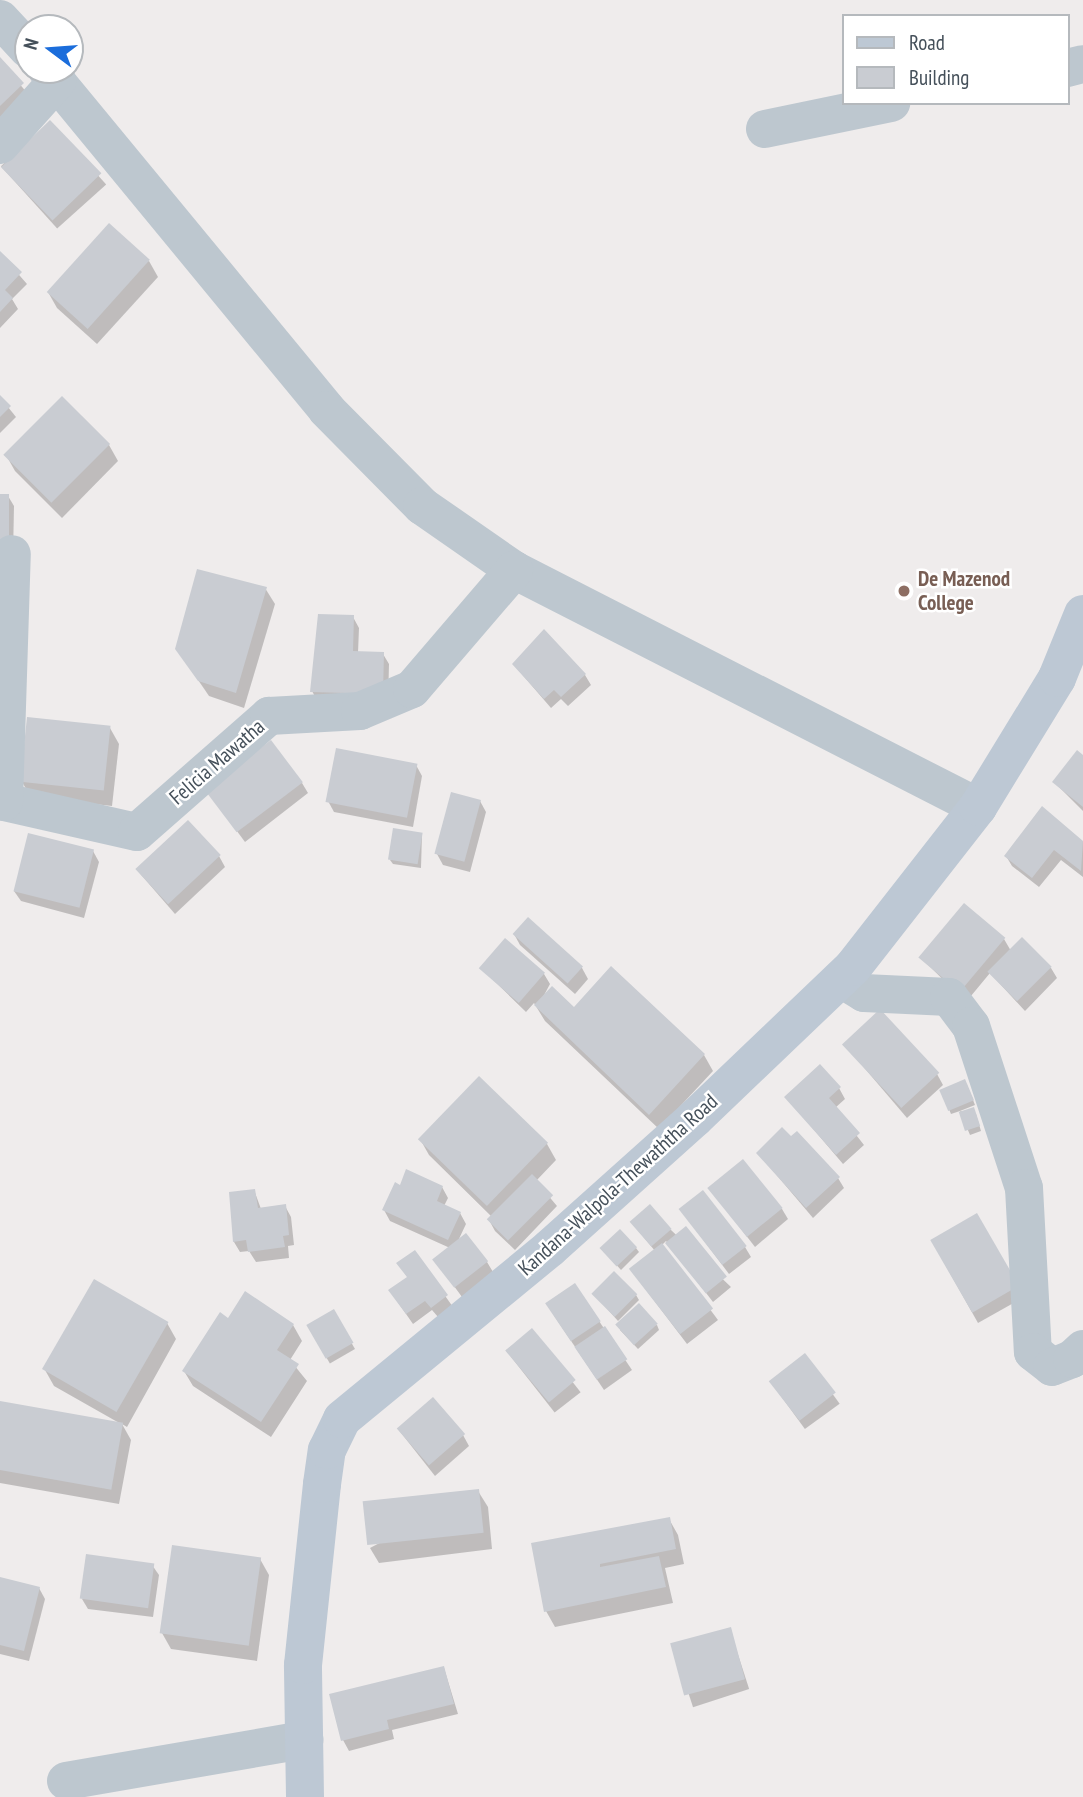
<!DOCTYPE html>
<style>
body{margin:0}
#map{position:relative;width:1083px;height:1797px;overflow:hidden;background:#efecec;font-family:"PT Sans Narrow",sans-serif}
div>[style]{position:absolute}
[style*='--x']{left:calc(var(--x)*1px);top:calc(var(--y)*1px);width:calc(var(--w)*1px);rotate:calc(var(--a)*1deg)}
.shadow>*{inset:0;background:#0003;transform-origin:0 0}
.building>*{inset:0;background:#c9ccd2;transform-origin:0 0}
.street>*{height:38px;margin:-19px;padding:0 19px;transform-origin:19px;border-radius:19px;background:#bdc7cf}
.secondary>*{height:38px;margin:-19px;padding:0 19px;transform-origin:19px;border-radius:19px;background:#bdc8d4}
.dots>*{width:19px;height:19px;translate:-50% -50%;box-sizing:border-box;border:4px solid #fff;border-radius:50%}
span{translate:-50% -50%;white-space:nowrap;text-align:center;line-height:1.15;-webkit-text-stroke:5px #fff;paint-order:stroke}
.education-label{font-size:21px;color:#785e54;font-weight:700}
.left{translate:0 -50%;text-align:left}
.street-label{font-size:21px;color:#45505a}
.legend{position:absolute;left:842px;top:14px;width:228px;height:91px;box-sizing:border-box;background:#fff;border:2px solid #b5b9bd;margin:0;padding:9px 12px;list-style:none;font-size:21px;color:#45505a}
.legend li{display:flex;align-items:center;gap:14px;height:35px}
.legend b{width:35px;border:2px solid #b5b9bd}
.north{position:absolute;left:14px;top:14px;width:70px;height:70px;box-sizing:border-box;background:#fff;border:2px solid #b5b9bd;border-radius:50%;rotate:286deg;font-size:19px;font-weight:700;line-height:28px;text-align:center;color:#45505a}
.north::after{content:'';display:block;margin:auto;width:24px;height:32px;background:#1b6ddb;clip-path:polygon(50% 0,100% 100%,50% 72%,0 100%)}
</style>
<div id="map">
<div class="shadow">
<i style="clip-path:polygon(0 60px,32px 99px,0 130px)"></i>
<i style="left:50px;top:122px;width:84px;height:66px;rotate:48deg"></i>
<i style="clip-path:polygon(0 253px,27px 284px,12px 299px,18px 309px,0 328px)"></i>
<i style="clip-path:polygon(149px 261px,158px 277px,97px 344px,57px 308px,48px 292px)"></i>
<i style="clip-path:polygon(0 397px,16px 417px,0 433px)"></i>
<i style="clip-path:polygon(62px 399px,109px 445px,118px 461px,62px 518px,15px 471px,6px 455px)"></i>
<i style="clip-path:polygon(0 496px,8px 496px,14px 506px,13px 557px,0 557px)"></i>
<i style="clip-path:polygon(265px 588px,275px 604px,244px 708px,209px 696px,177px 649px)"></i>
<i style="clip-path:polygon(353px 617px,359px 628px,358px 653px,383px 654px,389px 664px,388px 704px,318px 702px,312px 691px)"></i>
<i style="clip-path:polygon(514px 665px,585px 675px,591px 685px,568px 706px,561px 699px,551px 708px)"></i>
<i style="clip-path:polygon(110px 728px,119px 744px,112px 806px,31px 797px,22px 782px)"></i>
<i style="clip-path:polygon(1083px 758px,1083px 811px,1054px 782px)"></i>
<i style="clip-path:polygon(416px 765px,422px 776px,413px 827px,334px 812px,328px 801px)"></i>
<i style="clip-path:polygon(302px 783px,308px 793px,245px 842px,208px 792px)"></i>
<i style="clip-path:polygon(480px 801px,486px 812px,470px 872px,443px 865px,437px 854px)"></i>
<i style="clip-path:polygon(1042px 809px,1083px 842px,1083px 877px,1061px 860px,1039px 887px,1012px 866px,1006px 856px)"></i>
<i style="clip-path:polygon(422px 834px,421px 868px,393px 864px,390px 860px)"></i>
<i style="clip-path:polygon(93px 851px,99px 862px,84px 918px,21px 901px,14px 891px)"></i>
<i style="clip-path:polygon(219px 856px,225px 867px,175px 914px,137px 870px)"></i>
<i style="clip-path:polygon(528px 919px,582px 968px,588px 979px,575px 994px,520px 945px,514px 934px)"></i>
<i style="clip-path:polygon(1004px 939px,1011px 951px,1051px 968px,1057px 978px,1025px 1011px,990px 973px,966px 1002px,920px 957px)"></i>
<i style="clip-path:polygon(482px 969px,544px 974px,550px 984px,542px 999px,704px 1055px,713px 1071px,659px 1129px,545px 1021px,534px 1003px,526px 1012px)"></i>
<i style="clip-path:polygon(844px 1044px,937px 1074px,943px 1085px,907px 1118px)"></i>
<i style="clip-path:polygon(967px 1085px,975px 1105px,960px 1111px,976px 1114px,981px 1131px,970px 1135px,960px 1111px,951px 1114px,941px 1090px)"></i>
<i style="clip-path:polygon(839px 1088px,845px 1099px,835px 1108px,864px 1145px,843px 1164px,786px 1097px)"></i>
<i style="clip-path:polygon(420px 1139px,547px 1144px,556px 1160px,536px 1181px,557px 1206px,515px 1250px,495px 1231px,489px 1220px,492px 1217px,429px 1155px)"></i>
<i style="clip-path:polygon(758px 1153px,838px 1178px,844px 1188px,813px 1218px)"></i>
<i style="clip-path:polygon(401px 1187px,442px 1187px,448px 1198px,444px 1206px,460px 1213px,466px 1224px,458px 1241px,487px 1262px,493px 1272px,462px 1297px,435px 1260px,450px 1248px,390px 1221px,384px 1210px)"></i>
<i style="clip-path:polygon(710px 1189px,782px 1209px,788px 1219px,755px 1247px)"></i>
<i style="clip-path:polygon(254px 1190px,261px 1209px,285px 1206px,291px 1217px,294px 1245px,288px 1246px,289px 1258px,256px 1262px,249px 1251px,240px 1252px,234px 1242px,231px 1193px)"></i>
<i style="clip-path:polygon(681px 1210px,745px 1247px,751px 1257px,729px 1274px)"></i>
<i style="clip-path:polygon(632px 1223px,671px 1230px,731px 1287px,713px 1302px,666px 1241px,662px 1245px,718px 1320px,687px 1344px,631px 1270px,655px 1251px)"></i>
<i style="clip-path:polygon(932px 1241px,1024px 1297px,978px 1323px)"></i>
<i style="clip-path:polygon(636px 1248px,639px 1252px,621px 1270px,602px 1249px)"></i>
<i style="clip-path:polygon(414px 1252px,453px 1307px,438px 1317px,432px 1310px,413px 1324px,390px 1291px,408px 1278px,398px 1263px)"></i>
<i style="clip-path:polygon(594px 1294px,636px 1295px,639px 1300px,618px 1321px)"></i>
<i style="left:333px;top:1311px;width:44px;height:29px;rotate:60deg"></i>
<i style="clip-path:polygon(553px 1314px,599px 1321px,632px 1370px,604px 1390px)"></i>
<i style="clip-path:polygon(228px 1320px,293px 1325px,302px 1341px,290px 1360px,307px 1381px,271px 1437px,193px 1386px,184px 1371px)"></i>
<i style="clip-path:polygon(167px 1323px,176px 1339px,127px 1427px,122px 1424px,131px 1440px,119px 1504px,0 1483px,0 1402px,121px 1424px,54px 1386px,45px 1370px)"></i>
<i style="clip-path:polygon(657px 1325px,659px 1330px,638px 1349px,620px 1330px)"></i>
<i style="left:532px;top:1330px;width:79px;height:33px;rotate:52deg"></i>
<i style="left:805px;top:1356px;width:59px;height:43px;rotate:54deg"></i>
<i style="clip-path:polygon(398px 1429px,463px 1435px,469px 1446px,435px 1476px)"></i>
<i style="clip-path:polygon(478px 1491px,488px 1507px,492px 1549px,379px 1563px,370px 1548px)"></i>
<i style="clip-path:polygon(669px 1519px,678px 1535px,684px 1564px,665px 1568px,673px 1603px,555px 1627px,546px 1611px,533px 1545px)"></i>
<i style="clip-path:polygon(260px 1559px,269px 1575px,257px 1661px,171px 1649px,162px 1633px)"></i>
<i style="clip-path:polygon(152px 1565px,159px 1575px,153px 1617px,88px 1609px,82px 1599px)"></i>
<i style="clip-path:polygon(0 1579px,39px 1588px,45px 1599px,29px 1661px,0 1654px)"></i>
<i style="left:730px;top:1630px;width:62px;height:59px;rotate:72deg"></i>
<i style="clip-path:polygon(444px 1668px,458px 1714px,392px 1730px,394px 1739px,349px 1751px,343px 1740px)"></i>
</div>
<div class="building">
<i style="clip-path:polygon(0 57px,24px 83px,0 106px)"></i>
<i style="left:50px;top:120px;width:74px;height:68px;rotate:46deg"></i>
<i style="left:109px;top:223px;width:55px;height:93px;rotate:42deg"></i>
<i style="clip-path:polygon(0 251px,22px 272px,5px 290px,13px 298px,0 312px)"></i>
<i style="clip-path:polygon(0 395px,11px 406px,0 417px)"></i>
<i style="left:62px;top:396px;width:68px;height:83px;rotate:45deg"></i>
<i style="left:0;top:494px;width:9px;height:53px"></i>
<i style="clip-path:polygon(197px 569px,267px 587px,236px 693px,198px 681px,175px 649px)"></i>
<i style="clip-path:polygon(318px 614px,354px 615px,353px 651px,384px 652px,383px 694px,310px 692px)"></i>
<i style="clip-path:polygon(544px 629px,586px 674px,561px 697px,554px 690px,544px 699px,512px 664px)"></i>
<i style="left:27px;top:717px;width:84px;height:65px;rotate:6deg"></i>
<i style="left:271px;top:740px;width:53px;height:83px;rotate:53deg"></i>
<i style="left:336px;top:748px;width:83px;height:55px;rotate:11deg"></i>
<i style="clip-path:polygon(1077px 750px,1083px 755px,1083px 807px,1052px 782px)"></i>
<i style="left:451px;top:792px;width:31px;height:64px;rotate:15deg"></i>
<i style="clip-path:polygon(1042px 806px,1083px 841px,1081px 871px,1054px 850px,1032px 878px,1004px 856px)"></i>
<i style="left:188px;top:820px;width:48px;height:72px;rotate:47deg"></i>
<i style="left:393px;top:828px;width:30px;height:32px;rotate:9deg"></i>
<i style="left:28px;top:833px;width:68px;height:60px;rotate:14deg"></i>
<i style="left:964px;top:903px;width:54px;height:71px;rotate:40deg"></i>
<i style="left:528px;top:917px;width:74px;height:23px;rotate:42deg"></i>
<i style="left:1022px;top:937px;width:42px;height:49px;rotate:45deg"></i>
<i style="left:505px;top:938px;width:53px;height:40px;rotate:41deg"></i>
<i style="clip-path:polygon(611px 966px,705px 1054px,649px 1115px,534px 1005px,552px 986px,574px 1007px)"></i>
<i style="left:880px;top:1009px;width:87px;height:52px;rotate:47deg"></i>
<i style="clip-path:polygon(820px 1064px,841px 1087px,829px 1098px,860px 1133px,836px 1155px,784px 1097px)"></i>
<i style="left:479px;top:1076px;width:96px;height:88px;rotate:44deg"></i>
<i style="left:965px;top:1079px;width:23px;height:28px;rotate:67deg"></i>
<i style="left:974px;top:1107px;width:20px;height:16px;rotate:72deg"></i>
<i style="clip-path:polygon(782px 1127px,791px 1136px,797px 1131px,840px 1177px,806px 1208px,756px 1153px)"></i>
<i style="left:743px;top:1159px;width:63px;height:46px;rotate:51deg"></i>
<i style="clip-path:polygon(406px 1169px,443px 1186px,437px 1201px,461px 1212px,448px 1240px,382px 1210px,395px 1182px,400px 1185px)"></i>
<i style="left:532px;top:1174px;width:30px;height:64px;rotate:45deg"></i>
<i style="clip-path:polygon(255px 1189px,258px 1208px,286px 1204px,289px 1235px,283px 1236px,285px 1247px,248px 1252px,246px 1240px,233px 1242px,229px 1192px)"></i>
<i style="left:703px;top:1190px;width:71px;height:31px;rotate:52deg"></i>
<i style="left:650px;top:1204px;width:33px;height:27px;rotate:49deg"></i>
<i style="left:977px;top:1213px;width:84px;height:54px;rotate:60deg"></i>
<i style="left:686px;top:1226px;width:65px;height:27px;rotate:51deg"></i>
<i style="left:620px;top:1229px;width:25px;height:28px;rotate:47deg"></i>
<i style="left:466px;top:1233px;width:36px;height:43px;rotate:52deg"></i>
<i style="left:662px;top:1243px;width:83px;height:42px;rotate:52deg"></i>
<i style="clip-path:polygon(415px 1250px,448px 1295px,431px 1308px,425px 1301px,406px 1314px,388px 1290px,407px 1277px,396px 1263px)"></i>
<i style="left:614px;top:1271px;width:33px;height:32px;rotate:45deg"></i>
<i style="left:94px;top:1279px;width:86px;height:104px;rotate:30deg"></i>
<i style="left:575px;top:1283px;width:46px;height:36px;rotate:56deg"></i>
<i style="clip-path:polygon(245px 1291px,294px 1324px,277px 1350px,299px 1364px,261px 1422px,182px 1371px,220px 1312px,228px 1318px)"></i>
<i style="left:639px;top:1303px;width:28px;height:32px;rotate:48deg"></i>
<i style="left:334px;top:1309px;width:39px;height:32px;rotate:60deg"></i>
<i style="left:605px;top:1326px;width:40px;height:37px;rotate:56deg"></i>
<i style="left:532px;top:1328px;width:68px;height:35px;rotate:50deg"></i>
<i style="left:805px;top:1353px;width:50px;height:46px;rotate:52deg"></i>
<i style="left:433px;top:1397px;width:49px;height:48px;rotate:49deg"></i>
<i style="left:0;top:1401px;width:125px;height:68px;rotate:10deg"></i>
<i style="left:479px;top:1489px;width:44px;height:117px;rotate:84deg"></i>
<i style="clip-path:polygon(670px 1517px,676px 1549px,600px 1564px,600px 1567px,659px 1556px,666px 1587px,544px 1612px,531px 1543px)"></i>
<i style="left:172px;top:1545px;width:90px;height:89px;rotate:8deg"></i>
<i style="left:86px;top:1554px;width:69px;height:45px;rotate:8deg"></i>
<i style="clip-path:polygon(0 1577px,40px 1587px,24px 1651px,0 1645px)"></i>
<i style="left:731px;top:1627px;width:54px;height:63px;rotate:75deg"></i>
<i style="clip-path:polygon(444px 1666px,454px 1704px,387px 1720px,389px 1729px,341px 1741px,329px 1694px)"></i>
</div>
<div class="street">
<i style="--x:0;--y:19;--w:41;--a:47"></i>
<i style="--x:1067;--y:68;--w:16;--a:-14"></i>
<i style="--x:47;--y:70;--w:440;--a:50.5"></i>
<i style="--x:327;--y:410;--w:135;--a:45.3"></i>
<i style="--x:422;--y:506;--w:112;--a:34.8"></i>
<i style="--x:514;--y:570;--w:521;--a:27.06"></i>
<i style="--x:765;--y:129;--w:129;--a:-11.7"></i>
<i style="--x:0;--y:145;--w:86;--a:-48.3"></i>
<i style="--x:0;--y:801;--w:140;--a:12.8"></i>
<i style="--x:137;--y:832;--w:176;--a:-41.3"></i>
<i style="--x:269;--y:716;--w:91;--a:-3.1"></i>
<i style="--x:360;--y:711;--w:56;--a:-22.9"></i>
<i style="--x:412;--y:689;--w:157;--a:-49.4"></i>
<i style="--x:4;--y:802;--w:248;--a:-88.2"></i>
<i style="--x:841;--y:979;--w:27;--a:31"></i>
<i style="--x:864;--y:993;--w:85;--a:2.7"></i>
<i style="--x:949;--y:997;--w:36;--a:53"></i>
<i style="--x:971;--y:1026;--w:170;--a:71.9"></i>
<i style="--x:1024;--y:1188;--w:164;--a:86.9"></i>
<i style="--x:1033;--y:1352;--w:24;--a:38"></i>
<i style="--x:1052;--y:1367;--w:22;--a:-22"></i>
<i style="--x:1072;--y:1359;--w:15;--a:-42"></i>
<i style="--x:66;--y:1781;--w:242;--a:-9.8"></i>
</div>
<div class="secondary">
<i style="--x:305;--y:1797;--w:132;--a:-90.9"></i>
<i style="--x:303;--y:1665;--w:182;--a:-84"></i>
<i style="--x:322;--y:1484;--w:34;--a:-82"></i>
<i style="--x:327;--y:1450;--w:34;--a:-64"></i>
<i style="--x:342;--y:1419;--w:269;--a:-39.4"></i>
<i style="--x:550;--y:1248;--w:195;--a:-41.9"></i>
<i style="--x:695;--y:1118;--w:219;--a:-43.7"></i>
<i style="--x:853;--y:967;--w:203;--a:-52"></i>
<i style="--x:978;--y:807;--w:151;--a:-58.5"></i>
<i style="--x:1057;--y:678;--w:69;--a:-67.9"></i>
</div>
<div class="dots">
<i style="left:904px;top:591px;background:#8d6e63"></i>
</div>
<div class="education-label">
<span class="left" style="left:918px;top:591px">De Mazenod<br>College</span>
</div>
<div class="street-label">
<span style="left:217px;top:762px;rotate:-41deg">Felicia Mawatha</span>
<span style="left:618px;top:1185px;rotate:-42deg">Kandana-Walpola-Thewaththa Road</span>
</div>
<ul class="legend">
<li><b style="height:9px;background:#bdc8d4"></b>Road</li>
<li><b style="height:19px;background:#c9ccd2"></b>Building</li>
</ul>
<div class="north">N</div>
</div>
